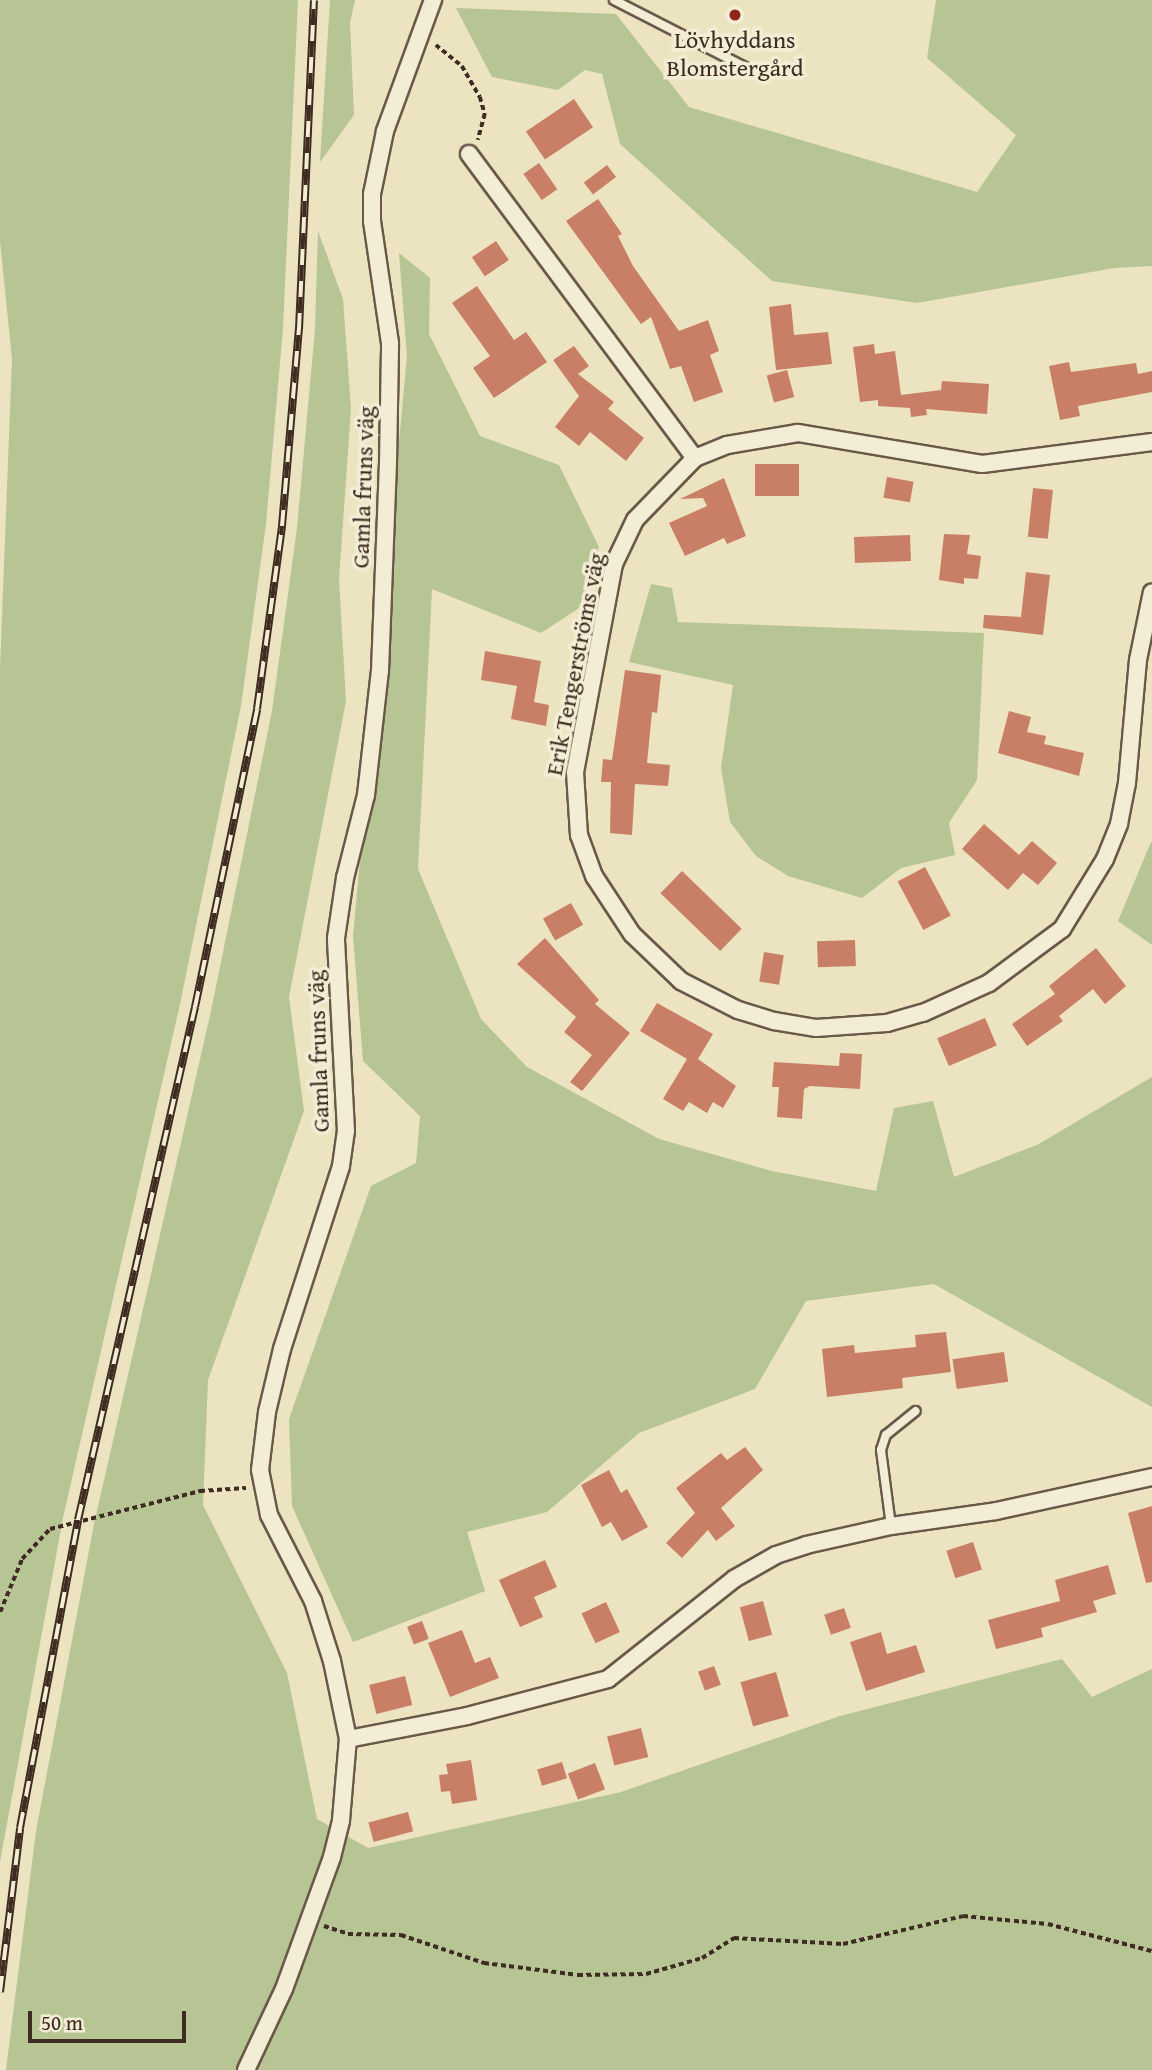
<!DOCTYPE html>
<meta charset="utf-8">
<style>
body{margin:0}
#map{position:relative;width:1152px;height:2070px;overflow:hidden;background:#ece3c0;font-family:"Gentium Book Plus",serif}
div>[style]{position:absolute}
[style*='--x']{left:calc(var(--x)*1px);top:calc(var(--y)*1px);width:calc(var(--w)*1px);rotate:calc(var(--a)*1deg)}
.green>*{inset:0;background:#b7c493}
.building>*{inset:0;background:#c87f65;transform-origin:0 0}
.path>*{height:3.5px;margin-top:-1.75px;transform-origin:0;background:repeating-linear-gradient(90deg,#3e2b21 0 5px,transparent 0 8.5px)}
.roads{filter:drop-shadow(2px 0 #6a5949) drop-shadow(-2px 0 #6a5949) drop-shadow(0 2px #6a5949) drop-shadow(0 -2px #6a5949)}
.lane>*{height:8px;margin:-4px;padding:0 4px;transform-origin:4px;border-radius:4px;background:#f3edd6}
.street>*{height:16px;margin:-8px;padding:0 8px;transform-origin:8px;border-radius:8px;background:#f3edd6}
.rail>*{height:8px;margin-top:-4px;transform-origin:0;background:repeating-linear-gradient(90deg,#f3edd6 0 16px,#3e2b21 0 32px);box-sizing:border-box;border-block:2px solid #3e2b21}
.dots>*{width:19px;height:19px;translate:-50% -50%;box-sizing:border-box;border:4px solid #f3edd6;border-radius:50%}
span{translate:-50% -50%;white-space:nowrap;text-align:center;line-height:1.15;-webkit-text-stroke:7px #f3edd6;paint-order:stroke}
.poi-label{font-size:24px;color:#3e2b21}
.street-label{font-size:24px;color:#3e2b21}
.scale{position:absolute;left:28px;top:2011px;width:158px;height:32px;box-sizing:border-box;border:4px solid #3e2b21;border-top:0;padding-left:9px;font-size:21px;line-height:24px;white-space:nowrap;color:#3e2b21;-webkit-text-stroke:5px #f3edd6;paint-order:stroke}
</style>
<div id="map">
<div class="green">
<i style="clip-path:polygon(0 0,298px 0,283px 328px,266px 524px,241px 706px,180px 1004px,63px 1518px,0 1862px,0 668px,12px 359px,0 241px)"></i>
<i style="clip-path:polygon(330px 0,355px 0,350px 23px,354px 115px,320px 162px)"></i>
<i style="clip-path:polygon(936px 0,1152px 0,1152px 266px,1114px 268px,917px 303px,772px 281px,620px 144px,602px 74px,585px 70px,558px 90px,492px 77px,456px 8px,616px 14px,689px 107px,977px 192px,1016px 135px,927px 58px)"></i>
<i style="clip-path:polygon(318px 231px,343px 299px,351px 409px,339px 579px,346px 701px,289px 997px,304px 1111px,208px 1380px,203px 1505px,287px 1673px,317px 1819px,368px 1848px,621px 1792px,840px 1716px,1062px 1659px,1092px 1697px,1152px 1669px,1152px 2070px,6px 2070px,36px 1831px,94px 1524px,211px 1011px,272px 711px,297px 528px,315px 329px)"></i>
<i style="clip-path:polygon(399px 253px,430px 278px,429px 334px,480px 436px,559px 465px,599px 547px,579px 608px,541px 633px,432px 589px,418px 869px,481px 1019px,527px 1067px,659px 1139px,772px 1171px,876px 1191px,894px 1108px,933px 1101px,954px 1177px,1037px 1145px,1152px 1077px,1152px 1407px,934px 1284px,806px 1301px,755px 1389px,639px 1433px,547px 1512px,467px 1532px,485px 1591px,353px 1642px,292px 1506px,289px 1419px,371px 1186px,416px 1163px,420px 1116px,363px 1061px,353px 936px,407px 356px)"></i>
<i style="clip-path:polygon(651px 584px,672px 588px,678px 622px,984px 633px,977px 780px,949px 823px,955px 855px,901px 868px,862px 898px,788px 876px,756px 856px,730px 822px,721px 768px,733px 685px,629px 662px)"></i>
<i style="clip-path:polygon(1151px 842px,1152px 842px,1152px 945px,1118px 921px)"></i>
</div>
<div class="building">
<i style="left:574px;top:99px;width:34px;height:58px;rotate:56deg"></i>
<i style="left:539px;top:163px;width:32px;height:19px;rotate:55deg"></i>
<i style="left:607px;top:165px;width:15px;height:29px;rotate:53deg"></i>
<i style="clip-path:polygon(598px 199px,622px 234px,618px 236px,633px 266px,679px 331px,708px 320px,719px 351px,710px 355px,723px 392px,694px 402px,681px 366px,670px 369px,651px 317px,641px 324px,566px 221px)"></i>
<i style="left:496px;top:241px;width:23px;height:29px;rotate:56deg"></i>
<i style="clip-path:polygon(477px 286px,514px 340px,526px 332px,547px 362px,494px 398px,473px 368px,490px 356px,452px 303px)"></i>
<i style="clip-path:polygon(791px 304px,794px 335px,828px 332px,832px 364px,776px 370px,769px 307px)"></i>
<i style="clip-path:polygon(874px 344px,875px 354px,895px 351px,901px 395px,941px 390px,942px 381px,989px 384px,987px 414px,926px 409px,927px 415px,911px 417px,910px 408px,878px 406px,878px 400px,860px 402px,853px 347px)"></i>
<i style="clip-path:polygon(574px 346px,589px 366px,578px 374px,614px 402px,608px 409px,644px 438px,626px 461px,590px 432px,579px 446px,555px 427px,579px 396px,553px 360px)"></i>
<i style="clip-path:polygon(1069px 362px,1071px 372px,1136px 363px,1138px 374px,1152px 371px,1152px 392px,1078px 406px,1080px 416px,1060px 420px,1049px 366px)"></i>
<i style="left:787px;top:370px;width:28px;height:21px;rotate:75deg"></i>
<i style="left:799px;top:464px;width:32px;height:44px;rotate:90deg"></i>
<i style="left:887px;top:477px;width:27px;height:21px;rotate:10deg"></i>
<i style="clip-path:polygon(724px 478px,746px 536px,727px 544px,724px 538px,685px 556px,669px 523px,707px 506px,703px 498px,680px 499px)"></i>
<i style="left:1033px;top:488px;width:20px;height:49px;rotate:6deg"></i>
<i style="clip-path:polygon(944px 534px,970px 535px,967px 554px,981px 556px,978px 579px,964px 578px,964px 584px,939px 580px)"></i>
<i style="left:910px;top:535px;width:26px;height:56px;rotate:88deg"></i>
<i style="clip-path:polygon(1026px 572px,1050px 575px,1043px 635px,983px 628px,984px 615px,1021px 617px)"></i>
<i style="clip-path:polygon(485px 651px,541px 661px,534px 702px,549px 705px,546px 726px,511px 719px,517px 686px,481px 680px)"></i>
<i style="clip-path:polygon(625px 670px,661px 675px,657px 713px,652px 712px,647px 763px,670px 765px,668px 786px,635px 784px,632px 835px,610px 833px,611px 782px,601px 782px,603px 759px,612px 760px)"></i>
<i style="clip-path:polygon(1009px 711px,1031px 717px,1027px 732px,1046px 736px,1044px 744px,1084px 753px,1079px 776px,998px 753px)"></i>
<i style="clip-path:polygon(984px 824px,1019px 855px,1032px 841px,1057px 863px,1038px 885px,1023px 873px,1008px 890px,962px 849px)"></i>
<i style="left:925px;top:867px;width:55px;height:31px;rotate:62deg"></i>
<i style="left:682px;top:871px;width:83px;height:31px;rotate:44deg"></i>
<i style="left:571px;top:903px;width:25px;height:32px;rotate:61deg"></i>
<i style="clip-path:polygon(545px 938px,599px 1000px,595px 1004px,630px 1033px,582px 1091px,570px 1082px,592px 1055px,564px 1032px,576px 1017px,517px 964px)"></i>
<i style="left:855px;top:940px;width:26px;height:38px;rotate:88deg"></i>
<i style="clip-path:polygon(1096px 948px,1126px 986px,1105px 1004px,1093px 989px,1059px 1016px,1063px 1021px,1027px 1046px,1012px 1024px,1055px 994px,1049px 986px)"></i>
<i style="left:764px;top:952px;width:20px;height:30px;rotate:9deg"></i>
<i style="clip-path:polygon(657px 1003px,713px 1034px,698px 1059px,736px 1086px,723px 1108px,713px 1102px,707px 1113px,689px 1102px,683px 1111px,663px 1099px,687px 1059px,640px 1031px)"></i>
<i style="left:985px;top:1018px;width:30px;height:52px;rotate:67deg"></i>
<i style="clip-path:polygon(840px 1053px,862px 1054px,860px 1089px,810px 1086px,804px 1089px,802px 1119px,777px 1117px,779px 1087px,772px 1087px,774px 1062px,839px 1066px)"></i>
<i style="clip-path:polygon(946px 1332px,951px 1372px,902px 1378px,903px 1388px,827px 1397px,822px 1349px,854px 1345px,855px 1353px,916px 1347px,915px 1335px)"></i>
<i style="left:1004px;top:1352px;width:30px;height:52px;rotate:82deg"></i>
<i style="clip-path:polygon(745px 1447px,763px 1470px,721px 1508px,735px 1526px,716px 1541px,708px 1530px,682px 1558px,666px 1543px,695px 1513px,676px 1488px,721px 1453px,727px 1460px)"></i>
<i style="clip-path:polygon(609px 1470px,621px 1493px,627px 1489px,648px 1527px,622px 1541px,611px 1522px,602px 1527px,581px 1485px)"></i>
<i style="clip-path:polygon(1152px 1506px,1152px 1582px,1146px 1583px,1128px 1513px)"></i>
<i style="left:973px;top:1542px;width:29px;height:28px;rotate:72deg"></i>
<i style="clip-path:polygon(545px 1560px,557px 1587px,534px 1597px,543px 1617px,520px 1627px,499px 1580px)"></i>
<i style="clip-path:polygon(1108px 1565px,1116px 1594px,1093px 1601px,1097px 1612px,1041px 1628px,1043px 1637px,996px 1649px,988px 1620px,1060px 1601px,1055px 1580px)"></i>
<i style="left:763px;top:1601px;width:35px;height:24px;rotate:75deg"></i>
<i style="left:606px;top:1602px;width:33px;height:27px;rotate:65deg"></i>
<i style="left:844px;top:1608px;width:21px;height:21px;rotate:71deg"></i>
<i style="left:422px;top:1621px;width:19px;height:16px;rotate:69deg"></i>
<i style="clip-path:polygon(462px 1630px,475px 1663px,490px 1657px,499px 1678px,450px 1697px,428px 1643px)"></i>
<i style="clip-path:polygon(881px 1632px,887px 1654px,916px 1645px,925px 1672px,866px 1691px,850px 1642px)"></i>
<i style="left:714px;top:1666px;width:20px;height:17px;rotate:70deg"></i>
<i style="left:776px;top:1672px;width:46px;height:37px;rotate:74deg"></i>
<i style="left:405px;top:1676px;width:30px;height:37px;rotate:76deg"></i>
<i style="left:641px;top:1728px;width:30px;height:35px;rotate:76deg"></i>
<i style="clip-path:polygon(471px 1760px,477px 1800px,452px 1804px,450px 1791px,441px 1792px,439px 1775px,448px 1774px,446px 1764px)"></i>
<i style="left:562px;top:1762px;width:17px;height:26px;rotate:73deg"></i>
<i style="left:595px;top:1763px;width:28px;height:29px;rotate:69deg"></i>
<i style="left:408px;top:1812px;width:20px;height:41px;rotate:75deg"></i>
</div>
<div class="path">
<i style="--x:436;--y:45;--w:33;--a:39"></i>
<i style="--x:462;--y:66;--w:36;--a:60"></i>
<i style="--x:480;--y:97;--w:18;--a:74"></i>
<i style="--x:485;--y:114;--w:27;--a:105"></i>
<i style="--x:0;--y:1612;--w:57;--a:-67.5"></i>
<i style="--x:22;--y:1559;--w:41;--a:-47"></i>
<i style="--x:50;--y:1529;--w:155;--a:-14.2"></i>
<i style="--x:200;--y:1491;--w:46;--a:-3.7"></i>
<i style="--x:324;--y:1926;--w:25;--a:18"></i>
<i style="--x:348;--y:1934;--w:53;--a:1.1"></i>
<i style="--x:401;--y:1935;--w:88;--a:18.6"></i>
<i style="--x:484;--y:1963;--w:95;--a:7.3"></i>
<i style="--x:578;--y:1975;--w:68;--a:-0.8"></i>
<i style="--x:646;--y:1974;--w:58;--a:-15.9"></i>
<i style="--x:702;--y:1958;--w:38;--a:-32"></i>
<i style="--x:734;--y:1938;--w:109;--a:3.2"></i>
<i style="--x:843;--y:1944;--w:123;--a:-13.1"></i>
<i style="--x:963;--y:1916;--w:85;--a:5.4"></i>
<i style="--x:1048;--y:1924;--w:107;--a:14.6"></i>
</div>
<div class="roads">
<div class="lane">
<i style="--x:614;--y:0;--w:156;--a:27.1"></i>
<i style="--x:891;--y:1526;--w:77;--a:-97.5"></i>
<i style="--x:881;--y:1450;--w:16;--a:-72"></i>
<i style="--x:886;--y:1435;--w:38;--a:-39"></i>
</div>
<div class="street">
<i style="--x:469;--y:154;--w:379;--a:53.4"></i>
<i style="--x:1152;--y:442;--w:171;--a:172.6"></i>
<i style="--x:982;--y:464;--w:187;--a:-170.4"></i>
<i style="--x:798;--y:433;--w:72;--a:170.4"></i>
<i style="--x:727;--y:445;--w:35;--a:158"></i>
<i style="--x:695;--y:458;--w:86;--a:134.1"></i>
<i style="--x:635;--y:520;--w:49;--a:115.5"></i>
<i style="--x:614;--y:564;--w:212;--a:100.6"></i>
<i style="--x:575;--y:772;--w:63;--a:86.4"></i>
<i style="--x:579;--y:835;--w:44;--a:69.9"></i>
<i style="--x:594;--y:876;--w:69;--a:56.8"></i>
<i style="--x:632;--y:934;--w:68;--a:43.8"></i>
<i style="--x:681;--y:981;--w:64;--a:27"></i>
<i style="--x:738;--y:1010;--w:38;--a:17"></i>
<i style="--x:774;--y:1021;--w:43;--a:9.5"></i>
<i style="--x:816;--y:1028;--w:71;--a:-4"></i>
<i style="--x:887;--y:1023;--w:37;--a:-16"></i>
<i style="--x:923;--y:1013;--w:72;--a:-24.4"></i>
<i style="--x:989;--y:983;--w:91;--a:-36.5"></i>
<i style="--x:1062;--y:929;--w:82;--a:-58.4"></i>
<i style="--x:1105;--y:859;--w:38;--a:-68"></i>
<i style="--x:1119;--y:824;--w:42;--a:-79"></i>
<i style="--x:1127;--y:783;--w:123;--a:-84.9"></i>
<i style="--x:1138;--y:660;--w:69;--a:-78.4"></i>
<i style="--x:348;--y:1739;--w:121;--a:-10.9"></i>
<i style="--x:467;--y:1716;--w:146;--a:-14.7"></i>
<i style="--x:608;--y:1679;--w:161;--a:-38.4"></i>
<i style="--x:734;--y:1579;--w:48;--a:-29.7"></i>
<i style="--x:776;--y:1555;--w:32;--a:-18"></i>
<i style="--x:806;--y:1545;--w:87;--a:-12.6"></i>
<i style="--x:891;--y:1526;--w:106;--a:-8.1"></i>
<i style="--x:996;--y:1511;--w:160;--a:-12.3"></i>
<i style="--x:246;--y:2070;--w:89;--a:-64.9"></i>
<i style="--x:284;--y:1989;--w:140;--a:-70"></i>
<i style="--x:332;--y:1857;--w:38;--a:-76"></i>
<i style="--x:341;--y:1820;--w:81;--a:-85.1"></i>
<i style="--x:348;--y:1739;--w:80;--a:-101.6"></i>
<i style="--x:332;--y:1661;--w:63;--a:-107.6"></i>
<i style="--x:313;--y:1601;--w:97;--a:-117.1"></i>
<i style="--x:269;--y:1515;--w:46;--a:-101.3"></i>
<i style="--x:260;--y:1470;--w:58;--a:-83.1"></i>
<i style="--x:267;--y:1412;--w:65;--a:-76.6"></i>
<i style="--x:282;--y:1349;--w:192;--a:-72.1"></i>
<i style="--x:341;--y:1166;--w:35;--a:-82"></i>
<i style="--x:346;--y:1131;--w:193;--a:-93"></i>
<i style="--x:336;--y:938;--w:61;--a:-81.5"></i>
<i style="--x:345;--y:878;--w:86;--a:-75.8"></i>
<i style="--x:366;--y:795;--w:125;--a:-83.6"></i>
<i style="--x:380;--y:671;--w:208;--a:-87.8"></i>
<i style="--x:388;--y:463;--w:120;--a:-89"></i>
<i style="--x:390;--y:343;--w:123;--a:-98.4"></i>
<i style="--x:372;--y:221;--w:27;--a:-90"></i>
<i style="--x:372;--y:194;--w:64;--a:-78.3"></i>
<i style="--x:385;--y:131;--w:140;--a:-69.9"></i>
</div>
</div>
<div class="rail">
<i style="--x:0;--y:1992;--w:165;--a:-83"></i>
<i style="--x:20;--y:1828;--w:313;--a:-79.3"></i>
<i style="--x:78;--y:1520;--w:526;--a:-77.15"></i>
<i style="--x:195;--y:1007;--w:304;--a:-78.2"></i>
<i style="--x:257;--y:709;--w:185;--a:-82.2"></i>
<i style="--x:282;--y:526;--w:198;--a:-85.1"></i>
<i style="--x:299;--y:329;--w:329;--a:-87.4"></i>
</div>
<div class="dots">
<i style="left:735px;top:15px;background:#8f2418"></i>
</div>
<div class="poi-label">
<span style="left:735px;top:54px">Lövhyddans<br>Blomstergård</span>
</div>
<div class="street-label">
<span style="left:363px;top:487px;rotate:-88deg">Gamla fruns väg</span>
<span style="left:575px;top:664px;rotate:-79deg">Erik Tengerströms väg</span>
<span style="left:318px;top:1051px;rotate:-92deg">Gamla fruns väg</span>
</div>
<div class="scale">50 m</div>
</div>
